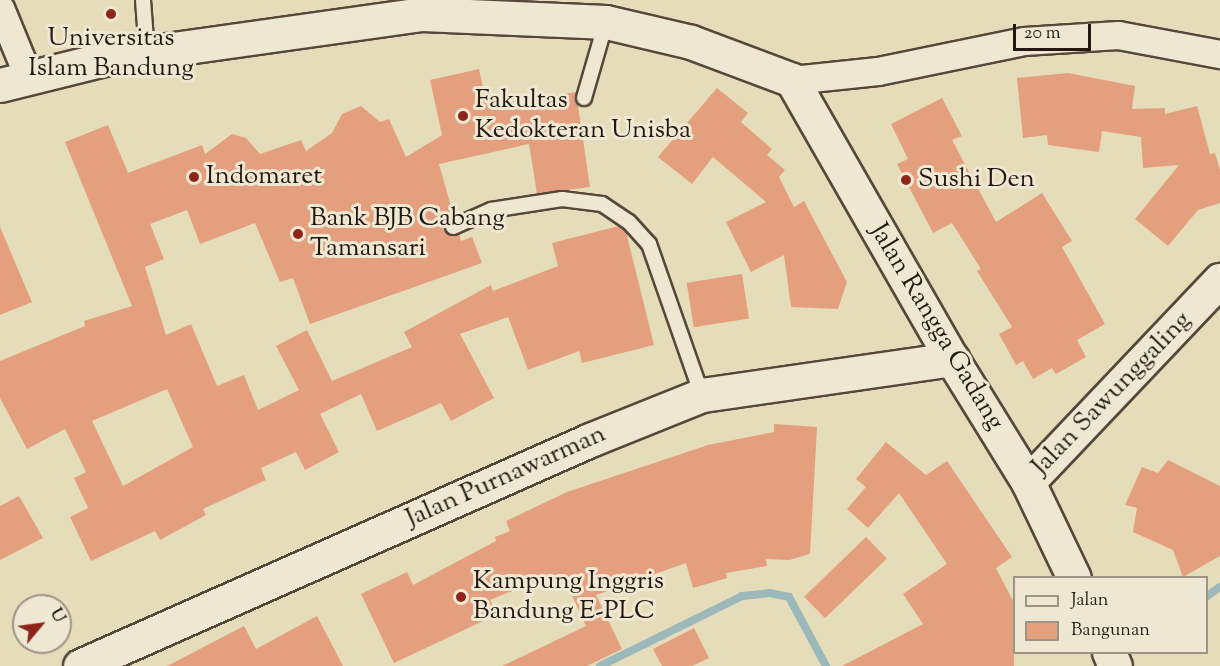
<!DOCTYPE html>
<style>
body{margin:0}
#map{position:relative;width:1220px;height:666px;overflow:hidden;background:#e5dcba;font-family:"Sorts Mill Goudy",serif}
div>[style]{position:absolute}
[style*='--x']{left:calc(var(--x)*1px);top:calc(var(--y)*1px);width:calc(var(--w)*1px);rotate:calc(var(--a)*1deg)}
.stream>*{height:8px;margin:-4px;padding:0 4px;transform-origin:4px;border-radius:4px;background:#9bb9bb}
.building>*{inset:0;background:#e4a07e;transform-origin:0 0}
.roads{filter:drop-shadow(2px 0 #55483b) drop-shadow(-2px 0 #55483b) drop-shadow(0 2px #55483b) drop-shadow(0 -2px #55483b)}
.service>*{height:14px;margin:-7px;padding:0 7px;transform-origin:7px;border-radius:7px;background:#eee8d2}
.minor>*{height:27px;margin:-13.5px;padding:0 13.5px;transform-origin:13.5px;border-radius:13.5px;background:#eee8d2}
.tertiary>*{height:33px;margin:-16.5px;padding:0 16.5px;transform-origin:16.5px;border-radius:16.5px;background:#eee8d2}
.secondary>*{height:33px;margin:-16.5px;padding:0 16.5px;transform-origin:16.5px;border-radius:16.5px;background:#eee8d2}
.dots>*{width:16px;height:16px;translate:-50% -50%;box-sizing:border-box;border:3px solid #eee8d2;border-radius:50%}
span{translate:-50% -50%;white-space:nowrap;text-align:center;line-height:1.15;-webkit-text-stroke:6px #eee8d2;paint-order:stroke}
.poi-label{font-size:26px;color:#251711}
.left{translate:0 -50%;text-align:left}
.street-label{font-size:26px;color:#251711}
.legend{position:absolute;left:1013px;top:576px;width:195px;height:78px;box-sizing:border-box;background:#eee8d2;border:2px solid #9e9485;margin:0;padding:8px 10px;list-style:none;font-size:18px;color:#251711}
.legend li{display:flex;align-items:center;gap:12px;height:30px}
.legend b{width:30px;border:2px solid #9e9485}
.north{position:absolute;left:12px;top:594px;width:60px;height:60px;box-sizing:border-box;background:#eee8d2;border:2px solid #9e9485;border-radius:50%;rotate:61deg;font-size:16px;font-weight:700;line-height:24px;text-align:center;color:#251711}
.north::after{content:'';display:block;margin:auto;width:21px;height:27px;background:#8f2418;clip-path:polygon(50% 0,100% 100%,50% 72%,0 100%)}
.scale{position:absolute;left:1013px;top:24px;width:78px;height:27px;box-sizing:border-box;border:3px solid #251711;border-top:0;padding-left:8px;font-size:18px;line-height:21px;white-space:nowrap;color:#251711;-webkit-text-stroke:4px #eee8d2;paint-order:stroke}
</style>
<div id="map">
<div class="stream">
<i style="--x:1206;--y:597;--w:17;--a:-36"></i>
<i style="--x:600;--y:666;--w:158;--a:-26.2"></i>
<i style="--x:742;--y:596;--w:28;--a:-6"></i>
<i style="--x:770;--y:593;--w:19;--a:12"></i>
<i style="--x:789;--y:597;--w:78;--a:61.8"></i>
</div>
<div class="building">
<i style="clip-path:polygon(evenodd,479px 69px,487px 105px,576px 92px,590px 187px,537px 194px,529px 144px,439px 164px,454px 217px,445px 222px,445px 230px,452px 236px,459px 234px,461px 241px,472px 237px,482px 263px,310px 324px,293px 278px,280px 282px,255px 223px,200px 244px,187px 210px,150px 224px,164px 259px,145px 267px,166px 335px,191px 324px,217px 386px,244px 375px,258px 410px,299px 390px,276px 346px,307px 330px,332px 381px,412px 347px,404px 332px,491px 285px,493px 291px,558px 266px,552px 243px,619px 226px,626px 232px,654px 345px,582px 363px,579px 351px,528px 370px,508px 317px,460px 334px,494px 398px,451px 421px,441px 403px,377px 431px,361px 394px,320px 414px,339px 452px,305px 470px,296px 452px,261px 468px,266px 480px,203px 509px,206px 515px,160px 540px,155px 531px,91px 561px,70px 517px,88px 508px,74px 478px,86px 472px,65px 429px,27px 449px,0 398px,0 361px,85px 326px,84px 321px,132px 306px,65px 142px,108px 125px,128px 173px,202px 145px,205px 154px,232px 134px,246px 138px,260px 154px,301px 140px,306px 151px,332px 133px,342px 114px,361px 106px,380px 122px,389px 119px,406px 157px,442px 135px,430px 80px,479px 69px,167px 389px,193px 447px,123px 486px,92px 421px,167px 389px)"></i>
<i style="clip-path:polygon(1068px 73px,1135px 86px,1132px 109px,1165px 108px,1165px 114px,1197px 106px,1210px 154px,1215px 153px,1220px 170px,1220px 203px,1198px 210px,1168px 246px,1135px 219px,1179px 165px,1143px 168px,1141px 137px,1102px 131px,1099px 152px,1048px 145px,1047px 135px,1023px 138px,1017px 78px)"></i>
<i style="clip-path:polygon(717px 88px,748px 113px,741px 122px,772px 149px,767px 155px,785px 170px,779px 177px,794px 207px,804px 201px,847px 282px,838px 309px,791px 307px,784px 255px,751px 272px,726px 222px,766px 202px,713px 157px,692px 184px,658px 157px)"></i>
<i style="clip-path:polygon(942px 98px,962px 136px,952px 140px,996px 222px,1042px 193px,1072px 241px,1062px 247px,1105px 324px,1077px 340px,1086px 357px,1056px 374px,1052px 368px,1033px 379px,1023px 361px,1016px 365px,999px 334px,1012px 327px,977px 271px,981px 269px,952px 223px,933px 233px,897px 164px,908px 159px,891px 124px)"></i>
<i style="clip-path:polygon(0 227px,32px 302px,0 315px)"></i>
<i style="left:742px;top:274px;width:45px;height:56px;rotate:81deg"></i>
<i style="clip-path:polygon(774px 424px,817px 427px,810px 554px,789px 560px,766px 559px,767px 566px,726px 573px,727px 578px,693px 588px,686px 563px,596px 595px,622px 649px,587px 666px,502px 666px,586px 626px,564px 578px,537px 589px,534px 582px,490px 600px,498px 614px,394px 663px,361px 594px,407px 572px,413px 585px,496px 541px,495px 537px,510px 531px,506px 521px,567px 492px,708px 445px,774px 432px)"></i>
<i style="clip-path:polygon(886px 442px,926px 475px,947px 461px,1012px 557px,996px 568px,1014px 603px,1014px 666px,842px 666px,923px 624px,903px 594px,947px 564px,899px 493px,868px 528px,847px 509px,866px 487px,856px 479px)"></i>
<i style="clip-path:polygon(1168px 460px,1220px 486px,1220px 556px,1183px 577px,1173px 550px,1133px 532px,1137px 508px,1125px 505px,1142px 467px,1158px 473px)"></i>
<i style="clip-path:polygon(19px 496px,43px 538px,0 560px,0 506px)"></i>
<i style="left:866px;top:537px;width:30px;height:86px;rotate:46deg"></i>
<i style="clip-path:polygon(317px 616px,343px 666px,167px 666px,244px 626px,256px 649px)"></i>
<i style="clip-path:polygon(694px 628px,709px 658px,692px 666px,662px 666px,653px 649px)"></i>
</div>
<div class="roads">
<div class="service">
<i style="--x:143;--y:0;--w:53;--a:85.7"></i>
<i style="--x:584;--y:98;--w:79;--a:-73.9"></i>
<i style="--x:453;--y:227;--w:42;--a:-24.1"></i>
<i style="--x:491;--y:210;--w:72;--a:-8.8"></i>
<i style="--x:562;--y:199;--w:40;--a:7.1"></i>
<i style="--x:602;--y:204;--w:32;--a:34"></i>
<i style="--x:629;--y:222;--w:30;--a:48"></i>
<i style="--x:649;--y:244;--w:160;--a:70.7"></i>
</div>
<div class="minor">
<i style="--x:0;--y:8;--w:74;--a:67.6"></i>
<i style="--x:792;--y:80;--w:86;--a:-6"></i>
<i style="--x:878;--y:71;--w:149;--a:-11.6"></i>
<i style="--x:1024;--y:41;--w:94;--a:-3.7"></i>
<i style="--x:1118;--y:35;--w:104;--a:10.6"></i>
</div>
<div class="tertiary">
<i style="--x:422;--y:14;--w:184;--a:2.5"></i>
<i style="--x:606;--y:22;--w:87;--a:13.2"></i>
<i style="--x:691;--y:42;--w:108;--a:20.6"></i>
<i style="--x:792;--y:80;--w:322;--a:60.2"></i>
<i style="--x:952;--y:359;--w:145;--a:58.3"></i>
<i style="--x:1028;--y:482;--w:106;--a:64.4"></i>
<i style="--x:1028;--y:482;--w:279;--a:-46.5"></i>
<i style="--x:1109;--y:652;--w:15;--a:67"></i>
<i style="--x:80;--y:666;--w:558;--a:-23.9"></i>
<i style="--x:590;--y:440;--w:121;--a:-21.9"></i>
<i style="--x:702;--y:395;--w:253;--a:-8.2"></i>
</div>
<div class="secondary">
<i style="--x:0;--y:85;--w:112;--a:-13.9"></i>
<i style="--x:109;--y:58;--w:316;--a:-8"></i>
<i style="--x:422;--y:14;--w:15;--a:-67"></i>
</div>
</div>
<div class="dots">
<i style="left:111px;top:14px;background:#8f2418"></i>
<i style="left:463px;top:116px;background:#8f2418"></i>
<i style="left:194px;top:177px;background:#8f2418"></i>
<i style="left:906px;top:180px;background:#8f2418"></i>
<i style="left:298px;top:234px;background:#8f2418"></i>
<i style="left:461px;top:597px;background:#8f2418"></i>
</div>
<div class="poi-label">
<span style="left:111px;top:54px">Universitas<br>Islam Bandung</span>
<span class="left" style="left:475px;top:116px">Fakultas<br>Kedokteran Unisba</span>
<span class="left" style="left:206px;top:177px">Indomaret</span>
<span class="left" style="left:918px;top:180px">Sushi Den</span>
<span class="left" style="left:310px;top:234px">Bank BJB Cabang<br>Tamansari</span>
<span class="left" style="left:473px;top:597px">Kampung Inggris<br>Bandung E-PLC</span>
</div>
<div class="street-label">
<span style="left:936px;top:327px;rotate:59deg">Jalan Rangga Gadang</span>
<span style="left:1112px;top:394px;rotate:-46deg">Jalan Sawunggaling</span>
<span style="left:506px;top:477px;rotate:-24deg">Jalan Purnawarman</span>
</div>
<ul class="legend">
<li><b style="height:8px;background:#eee8d2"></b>Jalan</li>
<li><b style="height:16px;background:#e4a07e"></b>Bangunan</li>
</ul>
<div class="north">U</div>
<div class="scale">20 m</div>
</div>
